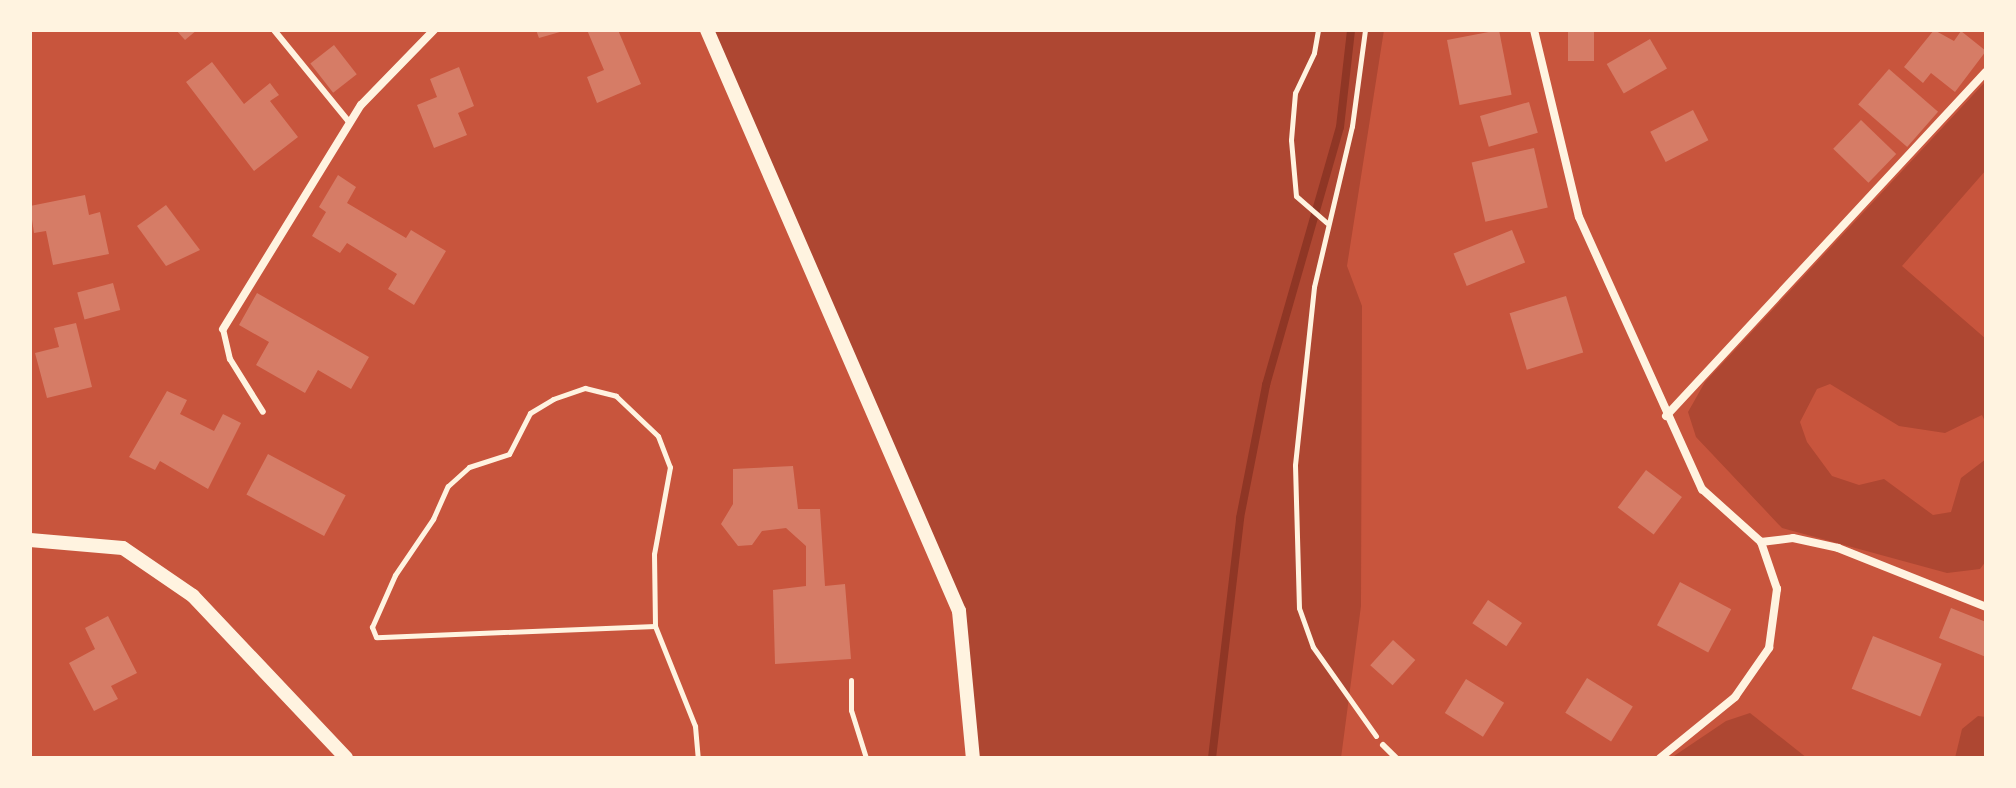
<!DOCTYPE html>
<style>
body{margin:0}
#map{position:relative;width:2016px;height:788px;overflow:hidden;background:#c8553d;font-family:"Nunito Sans",sans-serif}
div>[style]{position:absolute}
[style*='--x']{left:calc(var(--x)*1px);top:calc(var(--y)*1px);width:calc(var(--w)*1px);rotate:calc(var(--a)*1deg)}
.green>*{inset:0;background:#ae4732}
.stream>*{height:8px;margin:-4px;padding:0 4px;transform-origin:4px;border-radius:4px;background:#8f3625}
.building>*{inset:0;background:#d67c66;transform-origin:0 0}
.path>*{height:5px;margin:-2.5px;padding:0 2.5px;transform-origin:2.5px;border-radius:2.5px;background:#fff3e0}
.service>*{height:6px;margin:-3px;padding:0 3px;transform-origin:3px;border-radius:3px;background:#fff3e0}
.minor>*{height:8px;margin:-4px;padding:0 4px;transform-origin:4px;border-radius:4px;background:#fff3e0}
.tertiary>*{height:14px;margin:-7px;padding:0 7px;transform-origin:7px;border-radius:7px;background:#fff3e0}
span{translate:-50% -50%;white-space:nowrap;text-align:center;line-height:1.15;-webkit-text-stroke:7px #fff3e0;paint-order:stroke}
.frame{position:absolute;inset:0;border:32px solid #fff3e0;pointer-events:none}
</style>
<div id="map">
<div class="green">
<i style="clip-path:polygon(707px 30px,1384px 30px,1347px 266px,1362px 306px,1361px 606px,1341px 758px,973px 758px,961px 626px)"></i>
<i style="clip-path:polygon(1986px 81px,1986px 170px,1902px 266px,1986px 339px,1986px 424px,1982px 415px,1945px 433px,1899px 426px,1830px 384px,1817px 389px,1800px 422px,1807px 442px,1832px 476px,1859px 485px,1884px 479px,1933px 515px,1951px 512px,1961px 478px,1986px 459px,1986px 561px,1980px 569px,1947px 573px,1782px 528px,1696px 437px,1688px 412px,1705px 382px)"></i>
<i style="clip-path:polygon(1750px 713px,1807px 758px,1671px 758px,1726px 721px)"></i>
<i style="clip-path:polygon(1978px 716px,1986px 717px,1986px 758px,1955px 758px,1962px 729px)"></i>
</div>
<div class="stream">
<i style="--x:1212;--y:758;--w:242;--a:-83.3"></i>
<i style="--x:1240;--y:518;--w:136;--a:-78.9"></i>
<i style="--x:1266;--y:385;--w:268;--a:-74"></i>
<i style="--x:1340;--y:127;--w:98;--a:-83.5"></i>
</div>
<div class="building">
<i style="clip-path:polygon(176px 30px,197px 30px,185px 40px)"></i>
<i style="clip-path:polygon(536px 30px,567px 30px,539px 38px)"></i>
<i style="clip-path:polygon(587px 30px,618px 30px,641px 84px,597px 103px,587px 77px,604px 70px)"></i>
<i style="left:1499px;top:30px;width:66px;height:53px;rotate:79deg"></i>
<i style="left:1568px;top:30px;width:26px;height:31px"></i>
<i style="clip-path:polygon(1934px 30px,1954px 41px,1961px 31px,1986px 51px,1955px 92px,1931px 73px,1923px 83px,1904px 67px)"></i>
<i style="left:1650px;top:39px;width:34px;height:50px;rotate:60deg"></i>
<i style="left:334px;top:45px;width:37px;height:30px;rotate:52deg"></i>
<i style="clip-path:polygon(212px 62px,244px 104px,270px 83px,279px 95px,270px 101px,298px 137px,254px 171px,186px 82px)"></i>
<i style="clip-path:polygon(459px 67px,474px 106px,458px 113px,467px 135px,434px 148px,417px 105px,437px 97px,430px 79px)"></i>
<i style="left:1889px;top:69px;width:65px;height:47px;rotate:41deg"></i>
<i style="left:1529px;top:102px;width:32px;height:51px;rotate:74deg"></i>
<i style="left:1693px;top:110px;width:34px;height:48px;rotate:63deg"></i>
<i style="left:1861px;top:120px;width:49px;height:40px;rotate:44deg"></i>
<i style="left:1534px;top:148px;width:61px;height:64px;rotate:77deg"></i>
<i style="clip-path:polygon(338px 175px,356px 187px,347px 203px,406px 238px,411px 230px,446px 251px,414px 305px,388px 289px,397px 274px,347px 243px,340px 253px,312px 236px,326px 212px,319px 207px)"></i>
<i style="clip-path:polygon(85px 195px,89px 215px,100px 212px,109px 254px,53px 265px,46px 231px,34px 233px,30px 206px)"></i>
<i style="clip-path:polygon(166px 205px,200px 250px,166px 266px,137px 226px)"></i>
<i style="left:1512px;top:230px;width:35px;height:63px;rotate:68deg"></i>
<i style="left:113px;top:283px;width:28px;height:37px;rotate:75deg"></i>
<i style="clip-path:polygon(257px 293px,369px 357px,351px 389px,318px 370px,305px 393px,256px 365px,269px 342px,239px 325px)"></i>
<i style="left:1566px;top:296px;width:59px;height:59px;rotate:73deg"></i>
<i style="clip-path:polygon(76px 323px,92px 387px,47px 398px,35px 353px,59px 347px,54px 328px)"></i>
<i style="clip-path:polygon(167px 391px,187px 400px,180px 414px,214px 431px,223px 414px,241px 423px,208px 489px,160px 461px,155px 470px,129px 457px)"></i>
<i style="left:268px;top:454px;width:88px;height:46px;rotate:28deg"></i>
<i style="clip-path:polygon(793px 466px,798px 509px,820px 509px,825px 586px,845px 584px,851px 659px,775px 664px,773px 590px,806px 586px,806px 546px,786px 528px,762px 531px,752px 545px,738px 546px,721px 524px,733px 504px,733px 469px)"></i>
<i style="left:1646px;top:470px;width:45px;height:47px;rotate:37deg"></i>
<i style="left:1680px;top:582px;width:58px;height:49px;rotate:28deg"></i>
<i style="left:1488px;top:600px;width:41px;height:28px;rotate:34deg"></i>
<i style="clip-path:polygon(1951px 608px,1986px 622px,1986px 657px,1939px 638px)"></i>
<i style="clip-path:polygon(108px 616px,137px 673px,111px 686px,118px 699px,94px 711px,69px 663px,95px 649px,85px 628px)"></i>
<i style="left:1873px;top:636px;width:74px;height:57px;rotate:22deg"></i>
<i style="left:1393px;top:640px;width:30px;height:34px;rotate:42deg"></i>
<i style="left:1587px;top:678px;width:54px;height:41px;rotate:32deg"></i>
<i style="left:1466px;top:679px;width:45px;height:40px;rotate:32deg"></i>
</div>
<div class="path">
<i style="--x:1318;--y:30;--w:23;--a:100"></i>
<i style="--x:1314;--y:53;--w:44;--a:115.4"></i>
<i style="--x:1295;--y:93;--w:47;--a:94.9"></i>
<i style="--x:1291;--y:140;--w:56;--a:84.9"></i>
<i style="--x:1296;--y:196;--w:41;--a:41.1"></i>
<i style="--x:1365;--y:30;--w:97;--a:97.7"></i>
<i style="--x:1352;--y:126;--w:165;--a:103.3"></i>
<i style="--x:1314;--y:287;--w:179;--a:96.1"></i>
<i style="--x:1295;--y:465;--w:143;--a:88.4"></i>
<i style="--x:1299;--y:608;--w:41;--a:70.3"></i>
<i style="--x:1313;--y:647;--w:109;--a:54.7"></i>
<i style="--x:655;--y:626;--w:279;--a:177.7"></i>
<i style="--x:376;--y:637;--w:11;--a:-112"></i>
<i style="--x:372;--y:627;--w:57;--a:-66.1"></i>
<i style="--x:395;--y:575;--w:68;--a:-55.8"></i>
<i style="--x:433;--y:519;--w:36;--a:-66"></i>
<i style="--x:448;--y:486;--w:28;--a:-42"></i>
<i style="--x:469;--y:467;--w:42;--a:-18"></i>
<i style="--x:509;--y:454;--w:46;--a:-62.9"></i>
<i style="--x:530;--y:413;--w:27;--a:-31"></i>
<i style="--x:553;--y:399;--w:34;--a:-19"></i>
<i style="--x:585;--y:388;--w:32;--a:14"></i>
<i style="--x:616;--y:396;--w:58;--a:43.6"></i>
<i style="--x:658;--y:436;--w:33;--a:69"></i>
<i style="--x:670;--y:467;--w:88;--a:100.4"></i>
<i style="--x:654;--y:554;--w:72;--a:89.2"></i>
<i style="--x:655;--y:626;--w:108;--a:68.2"></i>
<i style="--x:695;--y:726;--w:32;--a:85"></i>
<i style="--x:851;--y:680;--w:30;--a:90"></i>
<i style="--x:851;--y:710;--w:50;--a:72.6"></i>
</div>
<div class="service">
<i style="--x:274;--y:30;--w:119;--a:50.8"></i>
<i style="--x:223;--y:329;--w:31;--a:77"></i>
<i style="--x:230;--y:359;--w:62;--a:58.1"></i>
<i style="--x:1383;--y:745;--w:18;--a:45"></i>
</div>
<div class="minor">
<i style="--x:1534;--y:30;--w:192;--a:76.5"></i>
<i style="--x:1579;--y:217;--w:299;--a:65.7"></i>
<i style="--x:1702;--y:489;--w:79;--a:41.9"></i>
<i style="--x:1761;--y:542;--w:32;--a:-7"></i>
<i style="--x:1793;--y:538;--w:46;--a:12.5"></i>
<i style="--x:1838;--y:548;--w:159;--a:21.7"></i>
<i style="--x:223;--y:329;--w:263;--a:-58.4"></i>
<i style="--x:361;--y:105;--w:105;--a:-45.8"></i>
<i style="--x:1666;--y:416;--w:470;--a:-47.1"></i>
<i style="--x:1660;--y:758;--w:97;--a:-39.1"></i>
<i style="--x:1735;--y:697;--w:60;--a:-55.2"></i>
<i style="--x:1769;--y:648;--w:60;--a:-82.3"></i>
<i style="--x:1777;--y:589;--w:50;--a:-108.8"></i>
</div>
<div class="tertiary">
<i style="--x:707;--y:30;--w:633;--a:66.55"></i>
<i style="--x:959;--y:611;--w:148;--a:84.6"></i>
<i style="--x:30;--y:540;--w:93;--a:4.9"></i>
<i style="--x:123;--y:548;--w:85;--a:34.4"></i>
<i style="--x:193;--y:596;--w:223;--a:46.6"></i>
</div>
<div class="frame"></div>
</div>
